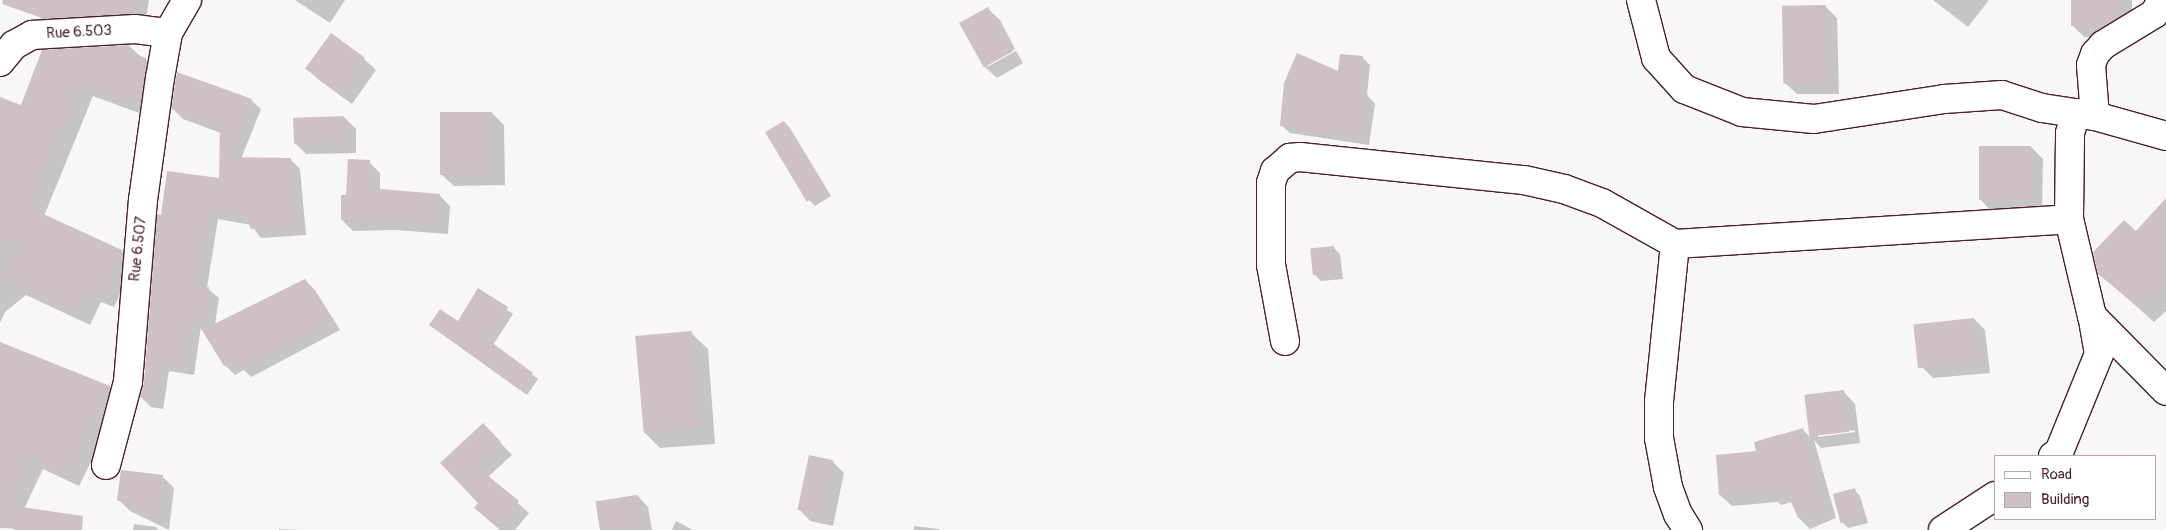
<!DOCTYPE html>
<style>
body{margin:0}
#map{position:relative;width:2166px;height:530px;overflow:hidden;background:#f8f6f7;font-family:Pangolin,sans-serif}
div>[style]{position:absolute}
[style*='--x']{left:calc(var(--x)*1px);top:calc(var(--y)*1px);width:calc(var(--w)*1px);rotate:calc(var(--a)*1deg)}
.shadow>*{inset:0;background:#0003}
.building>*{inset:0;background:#cdc1c4;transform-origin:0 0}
.roads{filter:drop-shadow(1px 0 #4a1f2b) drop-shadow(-1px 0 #4a1f2b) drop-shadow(0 1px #4a1f2b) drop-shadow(0 -1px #4a1f2b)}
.minor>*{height:28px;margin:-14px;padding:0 14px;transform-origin:14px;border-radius:14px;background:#fff}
span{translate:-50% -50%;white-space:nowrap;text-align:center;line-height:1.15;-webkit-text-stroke:4px #fff;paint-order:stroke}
.street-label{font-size:15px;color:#4a1f2b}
.legend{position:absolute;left:1994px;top:455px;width:162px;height:65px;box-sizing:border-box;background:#fff;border:1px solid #b7a5aa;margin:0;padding:6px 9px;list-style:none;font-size:15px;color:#4a1f2b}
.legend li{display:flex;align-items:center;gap:10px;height:25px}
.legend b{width:25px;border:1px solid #b7a5aa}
</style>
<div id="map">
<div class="shadow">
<i style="clip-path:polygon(44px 0,149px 0,145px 24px,50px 27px,39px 16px)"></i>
<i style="clip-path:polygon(295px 0,345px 0,330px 23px)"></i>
<i style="clip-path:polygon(1933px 0,1989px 0,1968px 27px)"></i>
<i style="clip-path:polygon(2072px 0,2132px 0,2132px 28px,2117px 37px,2084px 37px,2072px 25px)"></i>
<i style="clip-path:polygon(1825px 6px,1837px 18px,1839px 94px,1797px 94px,1785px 83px)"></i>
<i style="clip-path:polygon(988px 9px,1000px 20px,1015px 49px,987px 64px,987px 67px,1016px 51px,1023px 63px,997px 78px,985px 67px,961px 24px)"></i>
<i style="clip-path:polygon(129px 46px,158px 72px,142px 114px,93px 96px,44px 216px,121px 251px,134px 264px,114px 307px,101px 302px,90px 325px,26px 295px,5px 312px,0 323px,0 98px,22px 107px)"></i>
<i style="clip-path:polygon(1362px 57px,1370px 65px,1367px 95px,1375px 104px,1369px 145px,1290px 133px,1281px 125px,1339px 73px)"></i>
<i style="clip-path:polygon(364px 59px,376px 70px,352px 104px,319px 80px,307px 69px)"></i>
<i style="clip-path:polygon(251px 100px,261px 109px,241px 159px,290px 159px,300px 169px,306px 235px,261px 238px,251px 225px,218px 219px,207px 288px,219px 298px,215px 325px,305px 280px,315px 290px,340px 330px,251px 377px,244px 370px,235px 375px,225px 365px,201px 326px,194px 375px,169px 371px,163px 409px,151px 407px,141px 397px,145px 383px,162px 216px,221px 179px,221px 133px,183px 119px,173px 109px)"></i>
<i style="clip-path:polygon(492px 113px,504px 125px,505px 185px,454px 186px,442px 175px)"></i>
<i style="clip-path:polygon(344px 117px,356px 129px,356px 153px,306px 154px,295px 143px)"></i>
<i style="clip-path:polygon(784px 122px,790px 128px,831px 196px,815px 206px,809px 200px)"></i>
<i style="clip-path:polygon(2031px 147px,2043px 159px,2042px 211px,1991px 211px,1980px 199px)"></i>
<i style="clip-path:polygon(369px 162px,380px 173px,380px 190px,439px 195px,450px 206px,448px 234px,395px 230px,353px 231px,342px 220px,347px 197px)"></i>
<i style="clip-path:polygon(2166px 200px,2166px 311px,2154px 322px,2099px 273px)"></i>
<i style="clip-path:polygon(1334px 248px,1340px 254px,1343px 279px,1321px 281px,1315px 275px)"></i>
<i style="clip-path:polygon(478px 290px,513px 314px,493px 345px,538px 379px,527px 395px,437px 330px,459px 323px)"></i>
<i style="clip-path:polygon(1974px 319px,1985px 330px,1990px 373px,1933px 378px,1921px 366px)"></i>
<i style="clip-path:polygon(691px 333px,708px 349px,715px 444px,660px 448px,644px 432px)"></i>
<i style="clip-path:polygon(0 344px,110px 387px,122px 400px,79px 486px,43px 469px,24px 509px,65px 530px,0 528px)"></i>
<i style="clip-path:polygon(evenodd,1844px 392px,1855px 404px,1860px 443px,1821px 448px,1814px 440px,1836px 518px,1810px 529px,1799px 518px,1792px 502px,1781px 505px,1778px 502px,1732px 506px,1720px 495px,1758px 452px,1803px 430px,1810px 437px,1844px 392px,1855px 430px,1855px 432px,1818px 437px,1818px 434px,1855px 430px)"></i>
<i style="clip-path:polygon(494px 436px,512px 455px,488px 477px,529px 513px,515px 530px,500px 530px,487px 519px,476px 508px,479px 503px,441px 463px)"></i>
<i style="clip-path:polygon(832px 461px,844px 473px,833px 526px,810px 521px,799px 509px)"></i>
<i style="clip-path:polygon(163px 477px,174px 488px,169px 530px,130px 511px,118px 499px)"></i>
<i style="clip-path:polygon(1854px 490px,1860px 496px,1868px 523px,1848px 528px,1842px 522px)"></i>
<i style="clip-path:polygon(637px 495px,648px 507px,652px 530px,600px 530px,596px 502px)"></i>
<i style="clip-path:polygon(676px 521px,693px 530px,672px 530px)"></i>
<i style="clip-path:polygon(134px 524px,156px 527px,158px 530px,133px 530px)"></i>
<i style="clip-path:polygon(914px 526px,939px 529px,940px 530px,914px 530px)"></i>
<i style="clip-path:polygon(279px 529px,300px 530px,279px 530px)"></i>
</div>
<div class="building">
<i style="clip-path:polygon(3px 0,137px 0,134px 13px,45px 19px,2px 4px)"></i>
<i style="clip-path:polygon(2071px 0,2121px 0,2121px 16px,2105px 26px,2071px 26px)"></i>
<i style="left:1826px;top:5px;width:78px;height:44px;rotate:89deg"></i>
<i style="left:988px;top:7px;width:51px;height:33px;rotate:61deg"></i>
<i style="left:331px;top:33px;width:42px;height:44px;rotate:36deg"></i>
<i style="clip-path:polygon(129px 45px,128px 52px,146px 58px,147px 61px,141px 99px,132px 95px,130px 102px,80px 84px,30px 208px,122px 250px,101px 295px,88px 290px,77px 313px,0 276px,0 271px,25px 249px,0 237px,0 97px,21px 105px,42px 50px)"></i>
<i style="clip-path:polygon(1297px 53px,1338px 71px,1340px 54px,1363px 56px,1358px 93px,1368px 94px,1361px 138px,1280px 126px,1284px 83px)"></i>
<i style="clip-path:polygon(177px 72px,252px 99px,228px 157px,291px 158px,297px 225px,250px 229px,249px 217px,209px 210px,197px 286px,209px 287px,204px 329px,305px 279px,331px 320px,240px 368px,233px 361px,224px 366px,192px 314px,184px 366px,159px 362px,154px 400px,140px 397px,144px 383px,157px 214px,161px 215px,167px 171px,219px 178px,220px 127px,171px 109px)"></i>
<i style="left:440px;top:112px;width:52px;height:63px"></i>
<i style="left:344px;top:116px;width:26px;height:51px;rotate:88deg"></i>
<i style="left:784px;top:121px;width:81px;height:22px;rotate:59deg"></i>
<i style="left:1979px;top:146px;width:52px;height:54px"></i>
<i style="clip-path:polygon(348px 159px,370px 160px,369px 188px,440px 194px,438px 224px,384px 220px,341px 220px,341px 195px,346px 195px)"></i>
<i style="clip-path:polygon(2166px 198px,2166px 281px,2138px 307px,2098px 274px,2093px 252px,2124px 220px,2136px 231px)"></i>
<i style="left:1334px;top:246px;width:27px;height:24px;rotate:84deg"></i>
<i style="clip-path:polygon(478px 288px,508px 307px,487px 339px,533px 373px,520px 390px,429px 325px,440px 309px,458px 321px)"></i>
<i style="left:1974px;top:318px;width:44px;height:61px;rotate:84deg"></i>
<i style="left:692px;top:331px;width:97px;height:57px;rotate:85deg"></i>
<i style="clip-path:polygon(0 342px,110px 386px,66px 475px,30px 457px,8px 505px,83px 516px,82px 530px,16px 530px,0 523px)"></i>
<i style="left:1844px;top:390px;width:42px;height:40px;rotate:83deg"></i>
<i style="clip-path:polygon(483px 423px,501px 442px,476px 466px,519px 501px,497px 526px,474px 508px,478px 503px,440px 463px)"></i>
<i style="clip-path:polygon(1803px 428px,1825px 507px,1798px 518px,1786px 490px,1769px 495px,1768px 491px,1719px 495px,1716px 455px,1756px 451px,1754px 442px)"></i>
<i style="left:809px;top:455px;width:25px;height:56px;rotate:12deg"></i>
<i style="clip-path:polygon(121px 470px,163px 475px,157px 520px,117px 500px)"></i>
<i style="left:1855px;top:488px;width:30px;height:23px;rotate:75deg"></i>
<i style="left:637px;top:495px;width:31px;height:42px;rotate:81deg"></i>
</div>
<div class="roads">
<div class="minor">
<i style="--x:1641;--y:0;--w:60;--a:75.5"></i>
<i style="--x:1656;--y:58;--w:42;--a:47.9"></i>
<i style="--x:1684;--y:89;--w:62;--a:21.6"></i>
<i style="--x:1742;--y:112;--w:72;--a:5.6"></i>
<i style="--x:1814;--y:119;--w:132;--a:-8.7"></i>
<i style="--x:1944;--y:99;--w:58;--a:-3.9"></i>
<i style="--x:2002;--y:95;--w:42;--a:18"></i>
<i style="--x:2042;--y:108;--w:54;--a:8.6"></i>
<i style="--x:2095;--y:116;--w:74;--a:15.7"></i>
<i style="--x:0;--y:62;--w:22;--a:-51"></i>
<i style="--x:14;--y:45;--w:21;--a:-29"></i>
<i style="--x:32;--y:35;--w:103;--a:-3.3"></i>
<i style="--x:135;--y:29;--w:33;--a:7"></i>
<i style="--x:2095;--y:116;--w:51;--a:-94.5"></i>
<i style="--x:2091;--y:65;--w:12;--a:-70"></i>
<i style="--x:2095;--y:54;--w:12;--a:-48"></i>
<i style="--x:2103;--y:45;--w:60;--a:-31.3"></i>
<i style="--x:2154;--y:14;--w:16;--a:-60"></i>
<i style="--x:2069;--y:219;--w:100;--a:76.7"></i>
<i style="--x:2092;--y:316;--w:105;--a:45.4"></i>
<i style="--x:1675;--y:244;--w:159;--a:95.8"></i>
<i style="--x:1659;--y:402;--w:36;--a:90"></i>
<i style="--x:1659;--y:438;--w:50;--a:79.6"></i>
<i style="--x:1668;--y:487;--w:29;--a:70"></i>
<i style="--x:1678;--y:514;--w:19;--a:58"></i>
<i style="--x:1285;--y:341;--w:77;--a:-100.4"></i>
<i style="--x:1271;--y:265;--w:82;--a:-90"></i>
<i style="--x:1271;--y:183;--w:13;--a:-72"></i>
<i style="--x:1275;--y:171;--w:20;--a:-41"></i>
<i style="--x:1290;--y:158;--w:10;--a:-6"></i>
<i style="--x:1300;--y:157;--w:225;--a:5.9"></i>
<i style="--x:1524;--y:180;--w:41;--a:12.7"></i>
<i style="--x:1564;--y:189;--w:40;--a:20.2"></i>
<i style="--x:1602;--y:203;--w:84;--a:29.3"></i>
<i style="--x:1675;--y:244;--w:395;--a:-3.6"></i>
<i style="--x:2069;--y:219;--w:86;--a:-89.3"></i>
<i style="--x:2070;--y:133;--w:21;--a:-73"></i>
<i style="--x:2053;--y:456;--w:7;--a:-34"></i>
<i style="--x:2059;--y:452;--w:106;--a:-67.8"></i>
<i style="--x:2099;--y:354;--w:39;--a:-100"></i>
<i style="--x:106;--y:465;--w:86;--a:-75.2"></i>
<i style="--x:128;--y:382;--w:183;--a:-85.3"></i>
<i style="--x:143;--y:200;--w:123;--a:-82.1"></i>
<i style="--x:160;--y:78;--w:46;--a:-79.9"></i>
<i style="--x:168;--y:33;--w:38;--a:-60"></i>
<i style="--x:1943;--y:530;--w:62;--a:-33.2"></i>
</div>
</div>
<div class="street-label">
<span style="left:79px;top:32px;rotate:-3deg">Rue 6.503</span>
<span style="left:138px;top:249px;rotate:-84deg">Rue 6.507</span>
</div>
<ul class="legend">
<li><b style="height:6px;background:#fff"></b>Road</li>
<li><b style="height:14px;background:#cdc1c4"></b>Building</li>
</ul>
</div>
